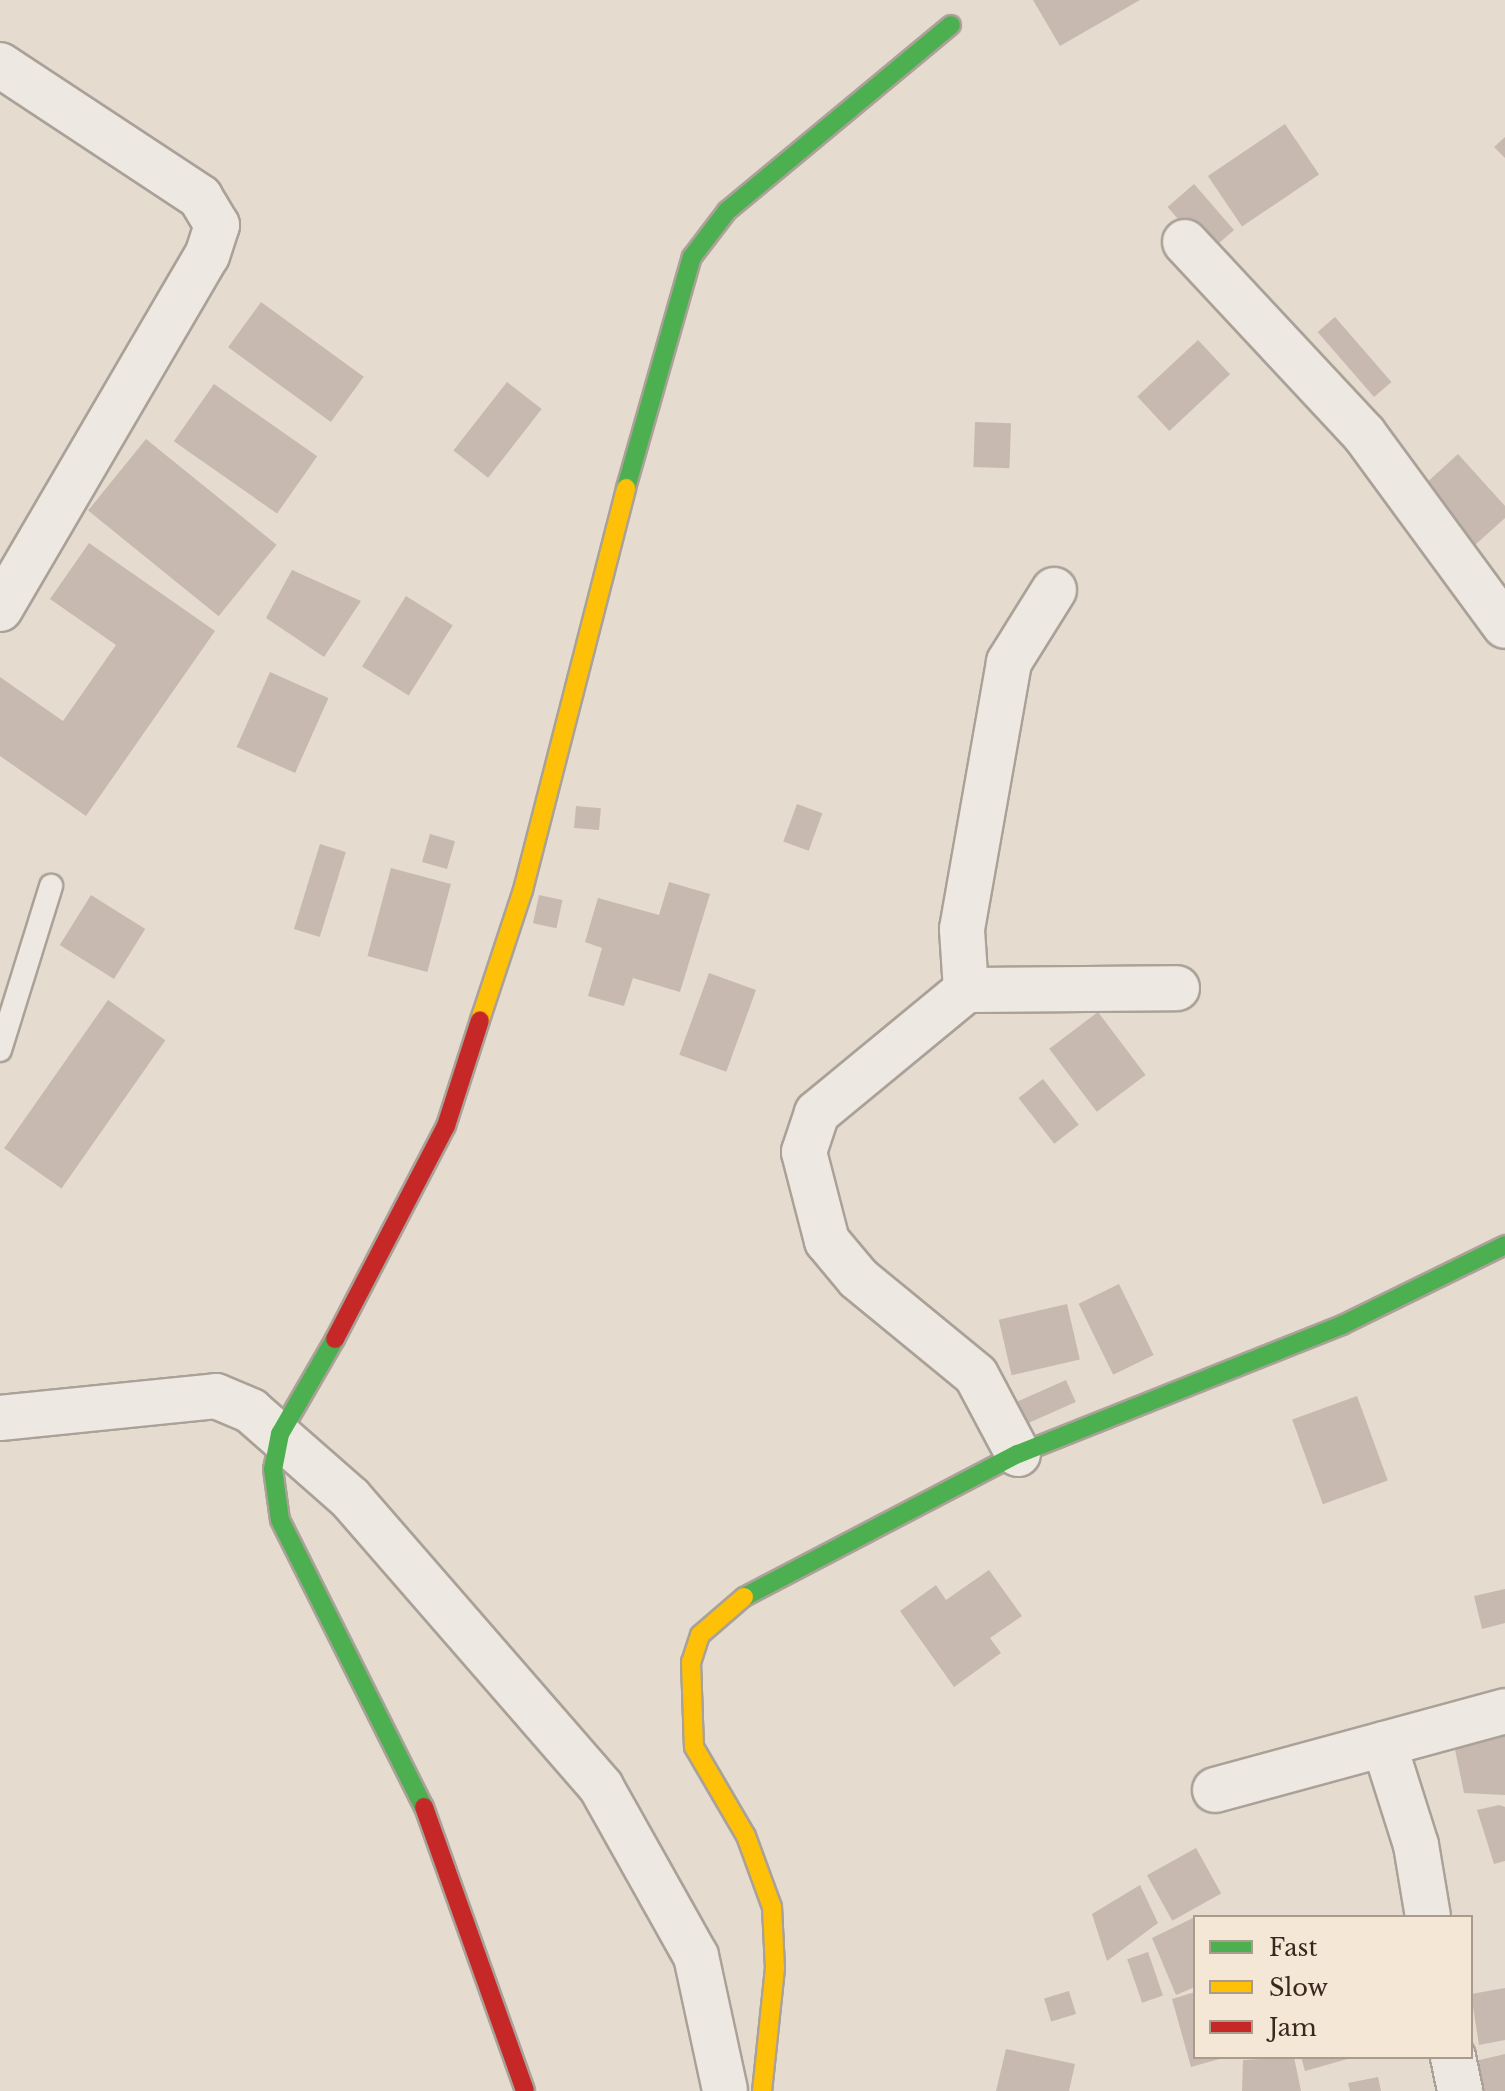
<!DOCTYPE html>
<style>
body{margin:0}
#map{position:relative;width:1505px;height:2091px;overflow:hidden;background:#e5dbcf;font-family:"Libre Baskerville",serif}
div>[style]{position:absolute}
[style*='--x']{left:calc(var(--x)*1px);top:calc(var(--y)*1px);width:calc(var(--w)*1px);rotate:calc(var(--a)*1deg)}
.building>*{inset:0;background:#c8b9b0;transform-origin:0 0}
.roads{filter:drop-shadow(2px 0 #aaa198) drop-shadow(-2px 0 #aaa198) drop-shadow(0 2px #aaa198) drop-shadow(0 -2px #aaa198)}
.lane>*{height:22px;margin:-11px;padding:0 11px;transform-origin:11px;border-radius:11px;background:#ede8e1}
.street>*{height:44px;margin:-22px;padding:0 22px;transform-origin:22px;border-radius:22px;background:#ede8e1}
.fast>*{height:18px;margin:-9px;padding:0 9px;transform-origin:9px;border-radius:9px;background:#4caf50}
.slow>*{height:18px;margin:-9px;padding:0 9px;transform-origin:9px;border-radius:9px;background:#ffc107}
.jam>*{height:18px;margin:-9px;padding:0 9px;transform-origin:9px;border-radius:9px;background:#c62828}
span{translate:-50% -50%;white-space:nowrap;text-align:center;line-height:1.15;-webkit-text-stroke:8px #f5e7d6;paint-order:stroke}
.legend{position:absolute;left:1193px;top:1915px;width:280px;height:144px;box-sizing:border-box;background:#f5e7d6;border:2px solid #aa9b8d;margin:0;padding:10px 14px;list-style:none;font-size:24px;color:#392820}
.legend li{display:flex;align-items:center;gap:16px;height:40px}
.legend b{width:40px;border:2px solid #aa9b8d}
</style>
<div id="map">
<div class="building">
<i style="clip-path:polygon(1033px 0,1140px 0,1060px 46px)"></i>
<i style="left:1285px;top:124px;width:61px;height:93px;rotate:56deg"></i>
<i style="clip-path:polygon(1505px 137px,1505px 158px,1494px 147px)"></i>
<i style="left:1194px;top:184px;width:61px;height:35px;rotate:49deg"></i>
<i style="left:261px;top:302px;width:127px;height:56px;rotate:36deg"></i>
<i style="left:1335px;top:317px;width:86px;height:23px;rotate:49deg"></i>
<i style="left:1198px;top:340px;width:47px;height:83px;rotate:47deg"></i>
<i style="left:507px;top:382px;width:44px;height:87px;rotate:38deg"></i>
<i style="left:214px;top:384px;width:126px;height:70px;rotate:35deg"></i>
<i style="left:975px;top:422px;width:36px;height:45px;rotate:2deg"></i>
<i style="left:146px;top:439px;width:168px;height:92px;rotate:39deg"></i>
<i style="clip-path:polygon(1458px 454px,1505px 506px,1505px 518px,1475px 545px,1423px 486px)"></i>
<i style="clip-path:polygon(89px 543px,215px 631px,86px 816px,0 756px,0 677px,63px 721px,116px 645px,50px 599px)"></i>
<i style="clip-path:polygon(292px 570px,361px 601px,324px 657px,266px 618px)"></i>
<i style="left:406px;top:596px;width:55px;height:83px;rotate:32deg"></i>
<i style="left:270px;top:672px;width:64px;height:82px;rotate:24deg"></i>
<i style="left:797px;top:804px;width:27px;height:40px;rotate:20deg"></i>
<i style="left:576px;top:806px;width:25px;height:22px;rotate:5deg"></i>
<i style="left:430px;top:834px;width:26px;height:29px;rotate:16deg"></i>
<i style="left:320px;top:844px;width:27px;height:89px;rotate:17deg"></i>
<i style="left:391px;top:868px;width:62px;height:91px;rotate:15deg"></i>
<i style="clip-path:polygon(669px 882px,710px 894px,680px 992px,633px 978px,624px 1006px,588px 996px,602px 948px,585px 942px,598px 898px,659px 915px)"></i>
<i style="left:91px;top:895px;width:64px;height:59px;rotate:32deg"></i>
<i style="left:539px;top:895px;width:24px;height:29px;rotate:12deg"></i>
<i style="left:709px;top:973px;width:50px;height:87px;rotate:20deg"></i>
<i style="left:108px;top:1000px;width:70px;height:181px;rotate:35deg"></i>
<i style="left:1098px;top:1012px;width:79px;height:61px;rotate:53deg"></i>
<i style="left:1043px;top:1079px;width:58px;height:31px;rotate:52deg"></i>
<i style="left:1119px;top:1284px;width:79px;height:45px;rotate:64deg"></i>
<i style="left:1067px;top:1304px;width:57px;height:70px;rotate:77deg"></i>
<i style="left:1066px;top:1380px;width:24px;height:53px;rotate:66deg"></i>
<i style="left:1357px;top:1396px;width:90px;height:69px;rotate:70deg"></i>
<i style="clip-path:polygon(989px 1570px,1022px 1616px,990px 1638px,1001px 1653px,954px 1687px,900px 1611px,936px 1585px,946px 1600px)"></i>
<i style="clip-path:polygon(1505px 1589px,1505px 1623px,1482px 1629px,1474px 1596px)"></i>
<i style="clip-path:polygon(1479px 1729px,1482px 1740px,1505px 1735px,1505px 1795px,1464px 1793px,1452px 1735px)"></i>
<i style="clip-path:polygon(1499px 1805px,1505px 1807px,1505px 1861px,1494px 1864px,1477px 1810px)"></i>
<i style="left:1196px;top:1848px;width:52px;height:56px;rotate:61deg"></i>
<i style="clip-path:polygon(1140px 1885px,1158px 1923px,1107px 1961px,1092px 1914px)"></i>
<i style="clip-path:polygon(1195px 1917px,1195px 1987px,1176px 1995px,1152px 1938px)"></i>
<i style="left:1148px;top:1952px;width:46px;height:22px;rotate:71deg"></i>
<i style="clip-path:polygon(1505px 1988px,1505px 2040px,1479px 2045px,1471px 1994px)"></i>
<i style="left:1069px;top:1991px;width:24px;height:26px;rotate:73deg"></i>
<i style="clip-path:polygon(1195px 1992px,1195px 2057px,1223px 2058px,1191px 2067px,1172px 1999px)"></i>
<i style="clip-path:polygon(1006px 2049px,1075px 2064px,1069px 2091px,996px 2091px)"></i>
<i style="clip-path:polygon(1505px 2054px,1505px 2091px,1477px 2091px,1471px 2062px)"></i>
<i style="clip-path:polygon(1294px 2057px,1301px 2091px,1242px 2091px,1243px 2060px)"></i>
<i style="clip-path:polygon(1301px 2057px,1351px 2057px,1351px 2058px,1305px 2071px)"></i>
<i style="clip-path:polygon(1378px 2077px,1381px 2091px,1350px 2091px,1348px 2083px)"></i>
</div>
<div class="roads">
<div class="lane">
<i style="--x:0;--y:1050;--w:172;--a:-72.7"></i>
</div>
<div class="street">
<i style="--x:0;--y:65;--w:240;--a:33.4"></i>
<i style="--x:200;--y:197;--w:33;--a:59"></i>
<i style="--x:217;--y:225;--w:32;--a:108"></i>
<i style="--x:207;--y:255;--w:410;--a:120.3"></i>
<i style="--x:1185;--y:242;--w:262;--a:47"></i>
<i style="--x:1364;--y:434;--w:238;--a:53.7"></i>
<i style="--x:966;--y:990;--w:61;--a:-93.8"></i>
<i style="--x:962;--y:929;--w:271;--a:-80"></i>
<i style="--x:1009;--y:662;--w:85;--a:-58"></i>
<i style="--x:0;--y:1418;--w:217;--a:-5.8"></i>
<i style="--x:216;--y:1396;--w:38;--a:23"></i>
<i style="--x:251;--y:1411;--w:132;--a:41.3"></i>
<i style="--x:350;--y:1498;--w:383;--a:49"></i>
<i style="--x:601;--y:1787;--w:194;--a:60.7"></i>
<i style="--x:696;--y:1956;--w:137;--a:77.8"></i>
<i style="--x:1018;--y:1454;--w:89;--a:-118"></i>
<i style="--x:976;--y:1375;--w:153;--a:-140.6"></i>
<i style="--x:858;--y:1278;--w:48;--a:-130"></i>
<i style="--x:827;--y:1241;--w:92;--a:-104.5"></i>
<i style="--x:804;--y:1152;--w:41;--a:-71.6"></i>
<i style="--x:817;--y:1113;--w:193;--a:-39.5"></i>
<i style="--x:966;--y:990;--w:211;--a:-0.5"></i>
<i style="--x:1384;--y:1744;--w:106;--a:72.4"></i>
<i style="--x:1416;--y:1845;--w:73;--a:80.5"></i>
<i style="--x:1215;--y:1790;--w:301;--a:-15.2"></i>
<i style="--x:1453;--y:2057;--w:35;--a:78"></i>
</div>
<div class="fast">
<i style="--x:626;--y:488;--w:240;--a:-74.1"></i>
<i style="--x:692;--y:257;--w:58;--a:-52.7"></i>
<i style="--x:727;--y:211;--w:291;--a:-39.7"></i>
<i style="--x:335;--y:1339;--w:110;--a:120.1"></i>
<i style="--x:280;--y:1434;--w:36;--a:101"></i>
<i style="--x:273;--y:1469;--w:51;--a:82.2"></i>
<i style="--x:280;--y:1520;--w:321;--a:63.4"></i>
<i style="--x:744;--y:1597;--w:309;--a:-27.6"></i>
<i style="--x:1018;--y:1454;--w:349;--a:-21.7"></i>
<i style="--x:1342;--y:1325;--w:182;--a:-26.1"></i>
</div>
<div class="slow">
<i style="--x:480;--y:1020;--w:137;--a:-71.7"></i>
<i style="--x:523;--y:890;--w:415;--a:-75.6"></i>
<i style="--x:744;--y:1597;--w:58;--a:139.2"></i>
<i style="--x:700;--y:1635;--w:28;--a:108"></i>
<i style="--x:691;--y:1662;--w:85;--a:88"></i>
<i style="--x:694;--y:1747;--w:103;--a:59.7"></i>
<i style="--x:746;--y:1836;--w:76;--a:69.9"></i>
<i style="--x:772;--y:1907;--w:61;--a:87.2"></i>
<i style="--x:775;--y:1968;--w:124;--a:96"></i>
</div>
<div class="jam">
<i style="--x:335;--y:1339;--w:240;--a:-62.5"></i>
<i style="--x:446;--y:1126;--w:111;--a:-72.2"></i>
<i style="--x:424;--y:1807;--w:301;--a:70.4"></i>
</div>
</div>
<ul class="legend">
<li><b style="height:10px;background:#4caf50"></b>Fast</li>
<li><b style="height:10px;background:#ffc107"></b>Slow</li>
<li><b style="height:10px;background:#c62828"></b>Jam</li>
</ul>
</div>
